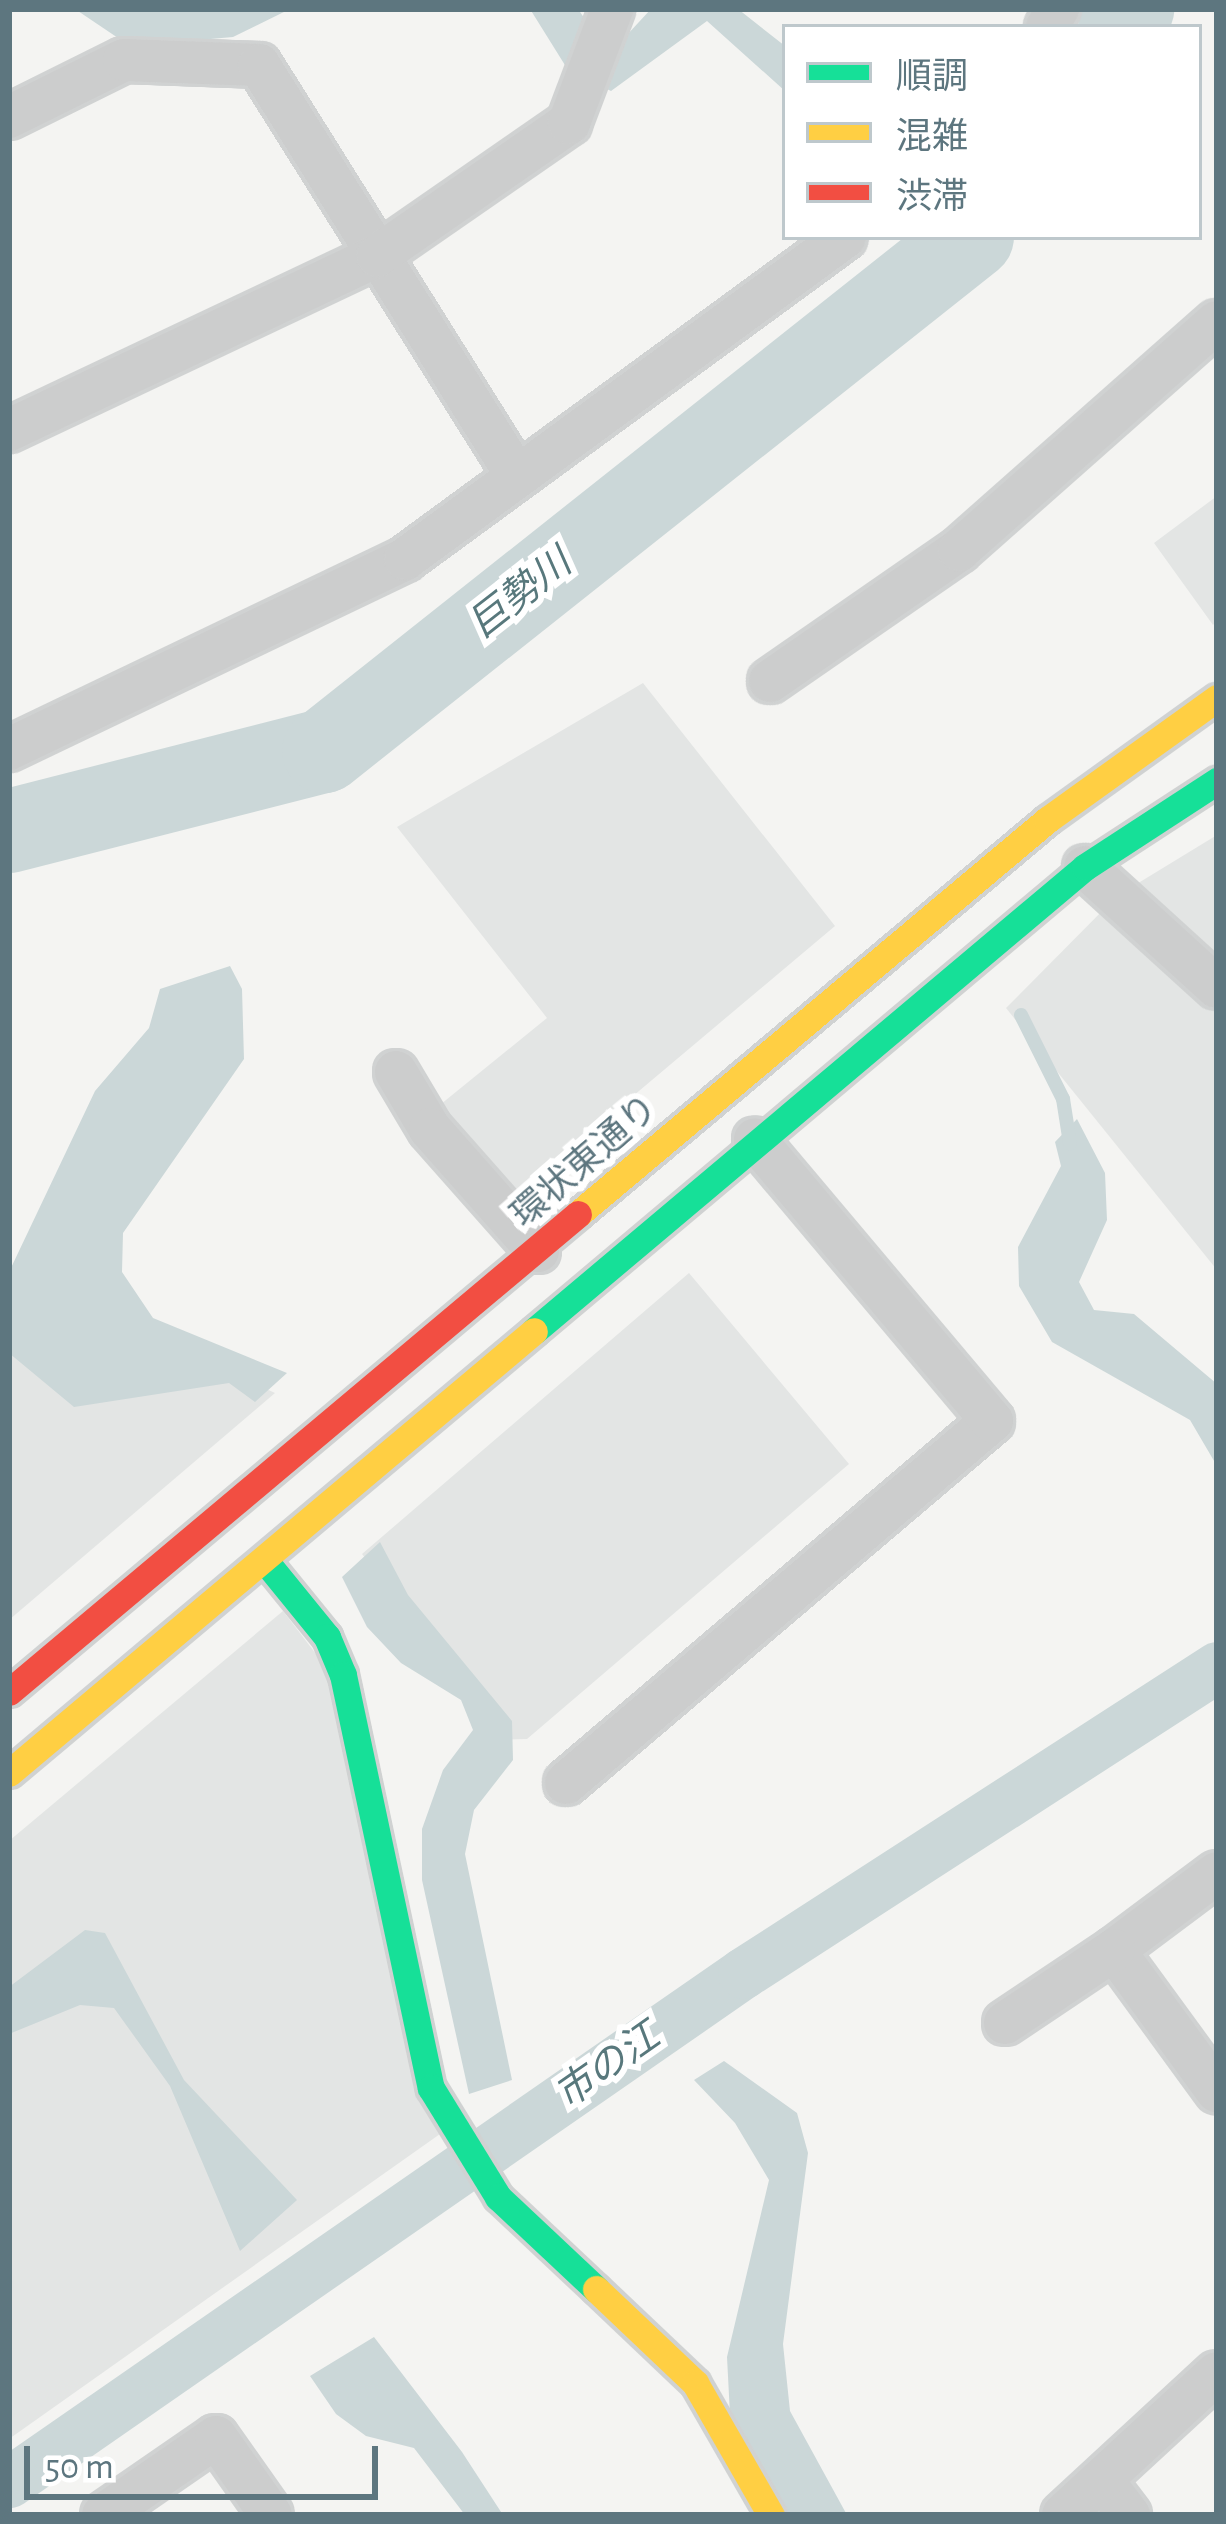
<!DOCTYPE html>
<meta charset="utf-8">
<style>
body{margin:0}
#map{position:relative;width:1226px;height:2524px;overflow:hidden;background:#f4f4f2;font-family:"Alegreya Sans","Noto Sans JP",sans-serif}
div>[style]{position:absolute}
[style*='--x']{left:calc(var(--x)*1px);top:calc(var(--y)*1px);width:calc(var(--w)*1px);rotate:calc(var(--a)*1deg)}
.built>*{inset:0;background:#e3e5e4}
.water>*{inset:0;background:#cbd7d8}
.stream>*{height:14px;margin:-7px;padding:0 7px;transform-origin:7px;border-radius:7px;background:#cbd7d8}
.canal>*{height:51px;margin:-25.5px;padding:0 25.5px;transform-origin:25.5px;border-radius:25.5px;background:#cbd7d8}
.river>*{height:84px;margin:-42px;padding:0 42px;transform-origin:42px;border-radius:42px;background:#cbd7d8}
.roads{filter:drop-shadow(3px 0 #d0d2d2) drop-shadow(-3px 0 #d0d2d2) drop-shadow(0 3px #d0d2d2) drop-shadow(0 -3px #d0d2d2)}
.street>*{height:42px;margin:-21px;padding:0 21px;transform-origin:21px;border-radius:21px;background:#cccdcd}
.fast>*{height:27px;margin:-13.5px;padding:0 13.5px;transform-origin:13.5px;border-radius:13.5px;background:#16e098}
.slow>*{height:27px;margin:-13.5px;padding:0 13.5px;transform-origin:13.5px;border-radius:13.5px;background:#ffcf43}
.jam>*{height:27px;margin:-13.5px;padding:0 13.5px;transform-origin:13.5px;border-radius:13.5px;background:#f24e42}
span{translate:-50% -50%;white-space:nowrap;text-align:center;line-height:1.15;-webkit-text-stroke:12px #fff;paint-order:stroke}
.street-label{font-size:36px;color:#5d767f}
.water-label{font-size:39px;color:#58787c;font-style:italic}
.frame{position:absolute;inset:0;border:12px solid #5d767f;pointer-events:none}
.legend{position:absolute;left:782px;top:24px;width:420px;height:216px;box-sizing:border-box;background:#fff;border:3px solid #bec8cc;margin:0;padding:15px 21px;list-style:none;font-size:36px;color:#5d767f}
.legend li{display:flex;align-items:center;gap:24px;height:60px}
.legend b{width:60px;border:3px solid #bec8cc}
.scale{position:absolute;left:24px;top:2446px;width:354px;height:54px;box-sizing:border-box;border:6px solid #5d767f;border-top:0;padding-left:15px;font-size:36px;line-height:42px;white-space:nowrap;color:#5d767f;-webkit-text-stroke:9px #fff;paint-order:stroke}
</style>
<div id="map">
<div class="built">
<i style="clip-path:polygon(1217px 496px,1217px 621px,1213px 625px,1154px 543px)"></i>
<i style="clip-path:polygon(643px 683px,835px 926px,507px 1202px,430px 1113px,547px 1018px,397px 827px)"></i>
<i style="clip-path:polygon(1217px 835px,1217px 1270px,1006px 1008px,1117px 896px)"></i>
<i style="clip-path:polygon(689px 1273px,849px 1464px,527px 1739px,492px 1740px,467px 1687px,362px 1554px)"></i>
<i style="clip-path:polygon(134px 1328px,275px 1393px,9px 1620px,9px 1333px)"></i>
<i style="clip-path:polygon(283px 1611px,326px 1667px,440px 2134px,9px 2439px,9px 1841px)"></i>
</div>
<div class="water">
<i style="clip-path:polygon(75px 9px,290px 9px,233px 37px,188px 41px,121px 40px)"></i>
<i style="clip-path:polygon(530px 9px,578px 9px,589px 25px,626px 36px,651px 9px,738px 9px,785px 46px,785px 91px,707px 21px,611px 91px,568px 70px)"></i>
<i style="clip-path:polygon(230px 966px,242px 989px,244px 1059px,123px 1233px,122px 1272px,153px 1318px,287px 1373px,255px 1402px,229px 1383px,74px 1407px,9px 1353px,9px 1272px,95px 1091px,149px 1028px,160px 989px)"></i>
<i style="clip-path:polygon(1077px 1119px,1105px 1173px,1107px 1220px,1079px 1282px,1094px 1310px,1134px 1314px,1217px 1384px,1217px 1466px,1190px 1420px,1052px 1342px,1019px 1286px,1018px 1247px,1061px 1166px,1055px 1142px)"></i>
<i style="clip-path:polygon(380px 1542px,408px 1595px,512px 1721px,513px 1760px,474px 1810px,465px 1854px,512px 2080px,469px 2094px,422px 1880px,422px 1829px,443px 1770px,473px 1730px,461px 1700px,401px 1663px,367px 1627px,342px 1577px)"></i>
<i style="clip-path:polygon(85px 1930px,105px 1933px,184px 2080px,297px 2200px,240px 2251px,170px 2086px,114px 2008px,80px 2005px,9px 2034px,9px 1987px)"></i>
<i style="clip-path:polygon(724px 2061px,797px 2113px,808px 2153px,783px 2344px,790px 2411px,847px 2515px,788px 2515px,730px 2415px,727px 2357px,769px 2180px,735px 2123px,694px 2080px)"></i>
<i style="clip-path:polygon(374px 2337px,462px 2452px,503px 2515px,465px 2515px,414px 2448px,366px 2436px,336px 2414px,310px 2376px)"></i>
</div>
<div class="stream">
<i style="--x:1021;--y:1015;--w:94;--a:63.4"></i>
<i style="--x:1063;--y:1099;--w:45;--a:81"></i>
</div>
<div class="canal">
<i style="--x:9;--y:2482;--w:893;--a:-34.74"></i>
<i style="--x:743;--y:1973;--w:564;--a:-32.85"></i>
</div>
<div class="river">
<i style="--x:1120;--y:27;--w:22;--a:-56"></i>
<i style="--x:9;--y:831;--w:325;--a:-14.3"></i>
<i style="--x:324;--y:751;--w:827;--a:-38.42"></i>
</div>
<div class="roads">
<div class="street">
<i style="--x:1047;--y:27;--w:21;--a:-59"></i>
<i style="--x:9;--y:117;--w:128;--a:-26.4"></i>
<i style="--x:124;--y:60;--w:135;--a:2.1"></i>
<i style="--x:259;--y:65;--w:480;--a:57.9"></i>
<i style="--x:9;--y:430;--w:407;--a:-25.3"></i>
<i style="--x:377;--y:256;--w:234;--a:-34.7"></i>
<i style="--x:569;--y:123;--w:122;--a:-69.3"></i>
<i style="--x:770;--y:681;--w:230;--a:-34.7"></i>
<i style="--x:959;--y:550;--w:344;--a:-41.5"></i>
<i style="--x:9;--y:749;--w:439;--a:-25.6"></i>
<i style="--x:405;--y:559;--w:545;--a:-36.2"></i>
<i style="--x:1085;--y:867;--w:178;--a:42.3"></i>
<i style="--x:396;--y:1072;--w:66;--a:59.2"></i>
<i style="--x:430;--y:1129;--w:163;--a:48.5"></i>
<i style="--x:566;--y:1783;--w:559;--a:-40.36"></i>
<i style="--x:992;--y:1421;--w:368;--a:-130.1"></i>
<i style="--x:1217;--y:1873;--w:129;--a:143.2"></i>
<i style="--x:1114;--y:1950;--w:175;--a:53.9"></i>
<i style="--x:1005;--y:2023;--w:131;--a:-33.8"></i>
<i style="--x:1103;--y:2481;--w:43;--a:52.6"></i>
<i style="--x:103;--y:2515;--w:137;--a:-34.6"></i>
<i style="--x:216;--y:2437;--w:95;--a:54.8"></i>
<i style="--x:1063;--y:2515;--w:209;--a:-42.7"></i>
</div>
<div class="fast">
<i style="--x:534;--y:1331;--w:720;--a:-40.1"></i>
<i style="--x:1085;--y:867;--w:158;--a:-33.1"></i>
<i style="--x:266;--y:1562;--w:97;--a:50.9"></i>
<i style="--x:327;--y:1637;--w:41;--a:67.2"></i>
<i style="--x:343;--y:1675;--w:422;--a:78"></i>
<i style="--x:431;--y:2088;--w:128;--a:58.4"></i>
<i style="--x:498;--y:2197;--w:134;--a:43.2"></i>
</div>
<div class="slow">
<i style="--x:578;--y:1214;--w:613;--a:-40.03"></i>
<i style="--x:1047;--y:820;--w:209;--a:-35.7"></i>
<i style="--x:9;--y:1773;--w:686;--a:-40.09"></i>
<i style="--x:596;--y:2289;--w:137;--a:43.5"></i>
<i style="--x:695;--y:2383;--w:152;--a:60.1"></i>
</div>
<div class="jam">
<i style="--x:9;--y:1692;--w:743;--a:-40.03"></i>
</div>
</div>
<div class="street-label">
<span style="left:585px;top:1162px;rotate:-41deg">環状東通り</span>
</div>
<div class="water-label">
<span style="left:521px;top:595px;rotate:-38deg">巨勢川</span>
<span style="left:608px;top:2067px;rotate:-35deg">市の江</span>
</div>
<div class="frame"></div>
<ul class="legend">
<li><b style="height:15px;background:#16e098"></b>順調</li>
<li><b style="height:15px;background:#ffcf43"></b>混雑</li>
<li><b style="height:15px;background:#f24e42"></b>渋滞</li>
</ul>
<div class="scale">50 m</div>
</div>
